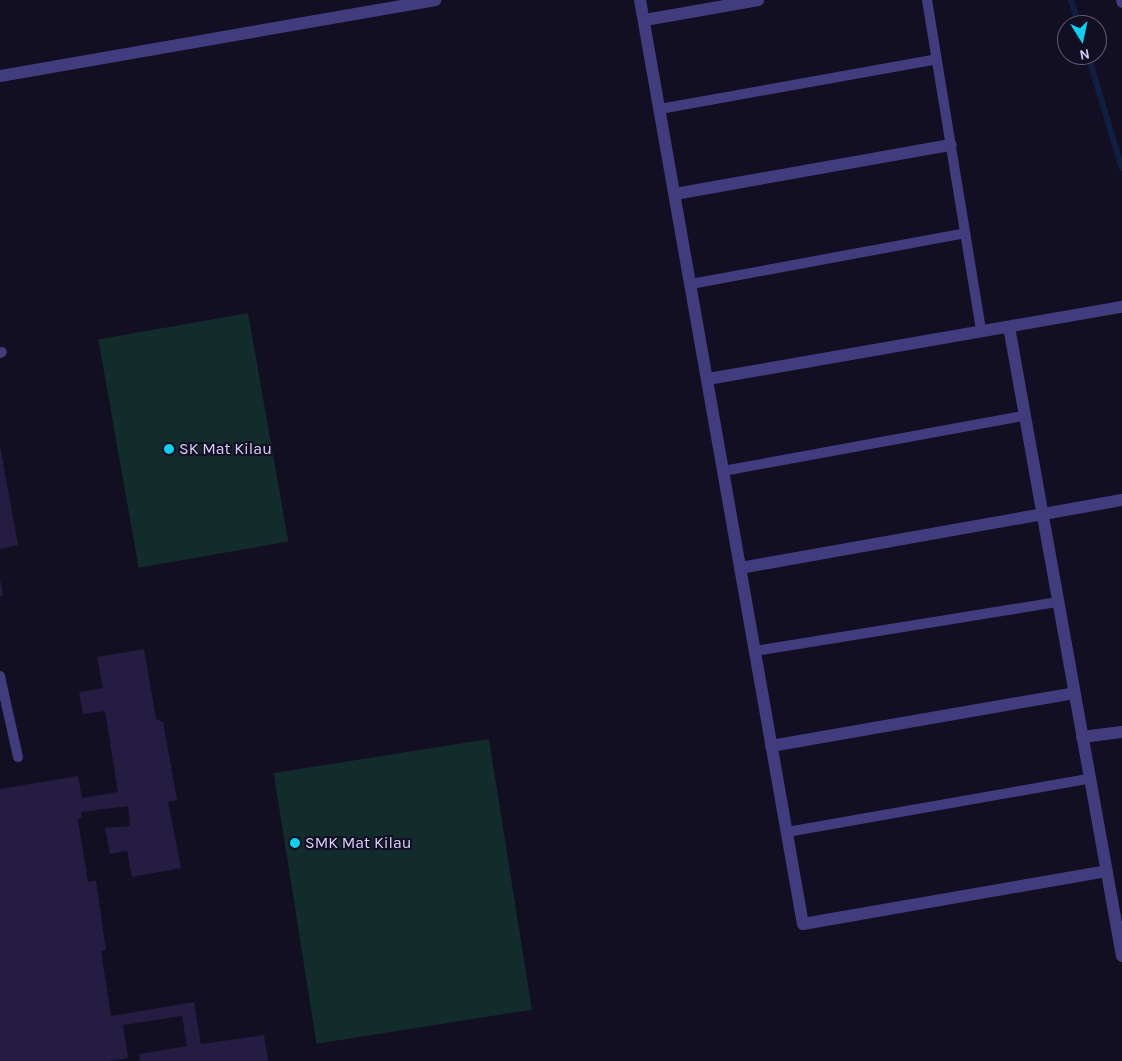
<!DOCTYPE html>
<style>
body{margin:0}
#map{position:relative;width:1122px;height:1061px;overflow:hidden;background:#130f22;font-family:Karla,sans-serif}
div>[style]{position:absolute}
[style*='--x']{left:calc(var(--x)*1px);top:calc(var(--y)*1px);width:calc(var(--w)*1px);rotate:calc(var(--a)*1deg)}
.green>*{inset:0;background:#122b2b;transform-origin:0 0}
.stream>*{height:6px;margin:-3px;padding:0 3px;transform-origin:3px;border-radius:3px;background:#0e1f42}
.building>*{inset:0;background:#251c42}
.service>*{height:10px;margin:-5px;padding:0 5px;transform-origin:5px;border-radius:5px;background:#413c7e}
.minor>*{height:12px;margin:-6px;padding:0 6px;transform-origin:6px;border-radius:6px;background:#413c7e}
.dots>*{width:14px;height:14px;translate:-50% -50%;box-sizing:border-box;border:2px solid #130f22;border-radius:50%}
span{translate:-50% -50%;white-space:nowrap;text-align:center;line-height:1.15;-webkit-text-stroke:4px #130f22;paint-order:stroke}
.poi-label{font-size:16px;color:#d8d2fd}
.left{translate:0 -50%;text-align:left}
.north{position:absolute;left:1057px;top:15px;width:50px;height:50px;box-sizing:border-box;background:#130f22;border:1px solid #625d7a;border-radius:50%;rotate:170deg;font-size:14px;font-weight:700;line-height:20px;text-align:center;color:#d8d2fd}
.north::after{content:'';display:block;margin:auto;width:18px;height:22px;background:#0cd0ef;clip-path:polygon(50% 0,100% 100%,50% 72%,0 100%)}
</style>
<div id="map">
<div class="green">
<i style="left:248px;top:313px;width:232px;height:152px;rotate:80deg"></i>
<i style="left:489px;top:739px;width:274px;height:218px;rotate:81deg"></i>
</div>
<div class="stream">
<i style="--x:1071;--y:0;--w:26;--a:72"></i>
<i style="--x:1088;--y:55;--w:118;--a:73.3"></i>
</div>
<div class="building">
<i style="clip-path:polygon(0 446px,18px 545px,0 549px)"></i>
<i style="clip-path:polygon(1px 582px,3px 596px,0 596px,0 583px)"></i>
<i style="clip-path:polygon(144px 649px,156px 719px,163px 722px,177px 800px,168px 802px,181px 868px,132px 877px,127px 851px,110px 854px,105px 828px,130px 826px,128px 806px,81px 812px,82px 817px,78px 820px,88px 882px,96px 881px,106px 950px,101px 951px,111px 1016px,194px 1002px,201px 1044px,264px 1035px,268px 1061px,140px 1061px,139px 1054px,187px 1046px,182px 1016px,123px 1025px,128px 1058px,109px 1061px,0 1061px,0 789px,78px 776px,82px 798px,118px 792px,105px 711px,83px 714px,79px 692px,103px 688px,97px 657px)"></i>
</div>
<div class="service">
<i style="--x:927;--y:0;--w:335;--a:80.7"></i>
<i style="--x:1121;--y:0;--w:3;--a:72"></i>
<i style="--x:660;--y:109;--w:281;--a:-10.2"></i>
<i style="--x:691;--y:284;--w:279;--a:-10.5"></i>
<i style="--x:0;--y:353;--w:2;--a:-27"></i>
<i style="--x:723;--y:471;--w:306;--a:-10.4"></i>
<i style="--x:755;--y:651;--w:307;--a:-9.2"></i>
<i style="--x:0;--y:676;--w:83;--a:77.5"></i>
<i style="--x:787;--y:832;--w:307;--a:-10"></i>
</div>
<div class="minor">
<i style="--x:640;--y:0;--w:938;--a:80"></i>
<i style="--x:803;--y:924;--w:308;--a:-9.9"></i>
<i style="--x:645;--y:20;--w:115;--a:-10"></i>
<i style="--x:0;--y:76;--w:442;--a:-9.9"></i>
<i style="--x:675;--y:194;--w:280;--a:-10.1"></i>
<i style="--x:1009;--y:327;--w:639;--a:79.82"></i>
<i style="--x:708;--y:379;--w:420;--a:-9.9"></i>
<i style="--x:740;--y:568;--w:388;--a:-10.1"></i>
<i style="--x:1082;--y:737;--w:40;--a:-7.1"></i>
<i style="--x:771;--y:746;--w:308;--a:-9.9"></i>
</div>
<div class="dots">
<i style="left:169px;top:449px;background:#0cd0ef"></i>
<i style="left:295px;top:843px;background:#0cd0ef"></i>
</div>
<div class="poi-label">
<span class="left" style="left:179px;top:449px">SK Mat Kilau</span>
<span class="left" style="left:305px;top:843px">SMK Mat Kilau</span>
</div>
<div class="north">N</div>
</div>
